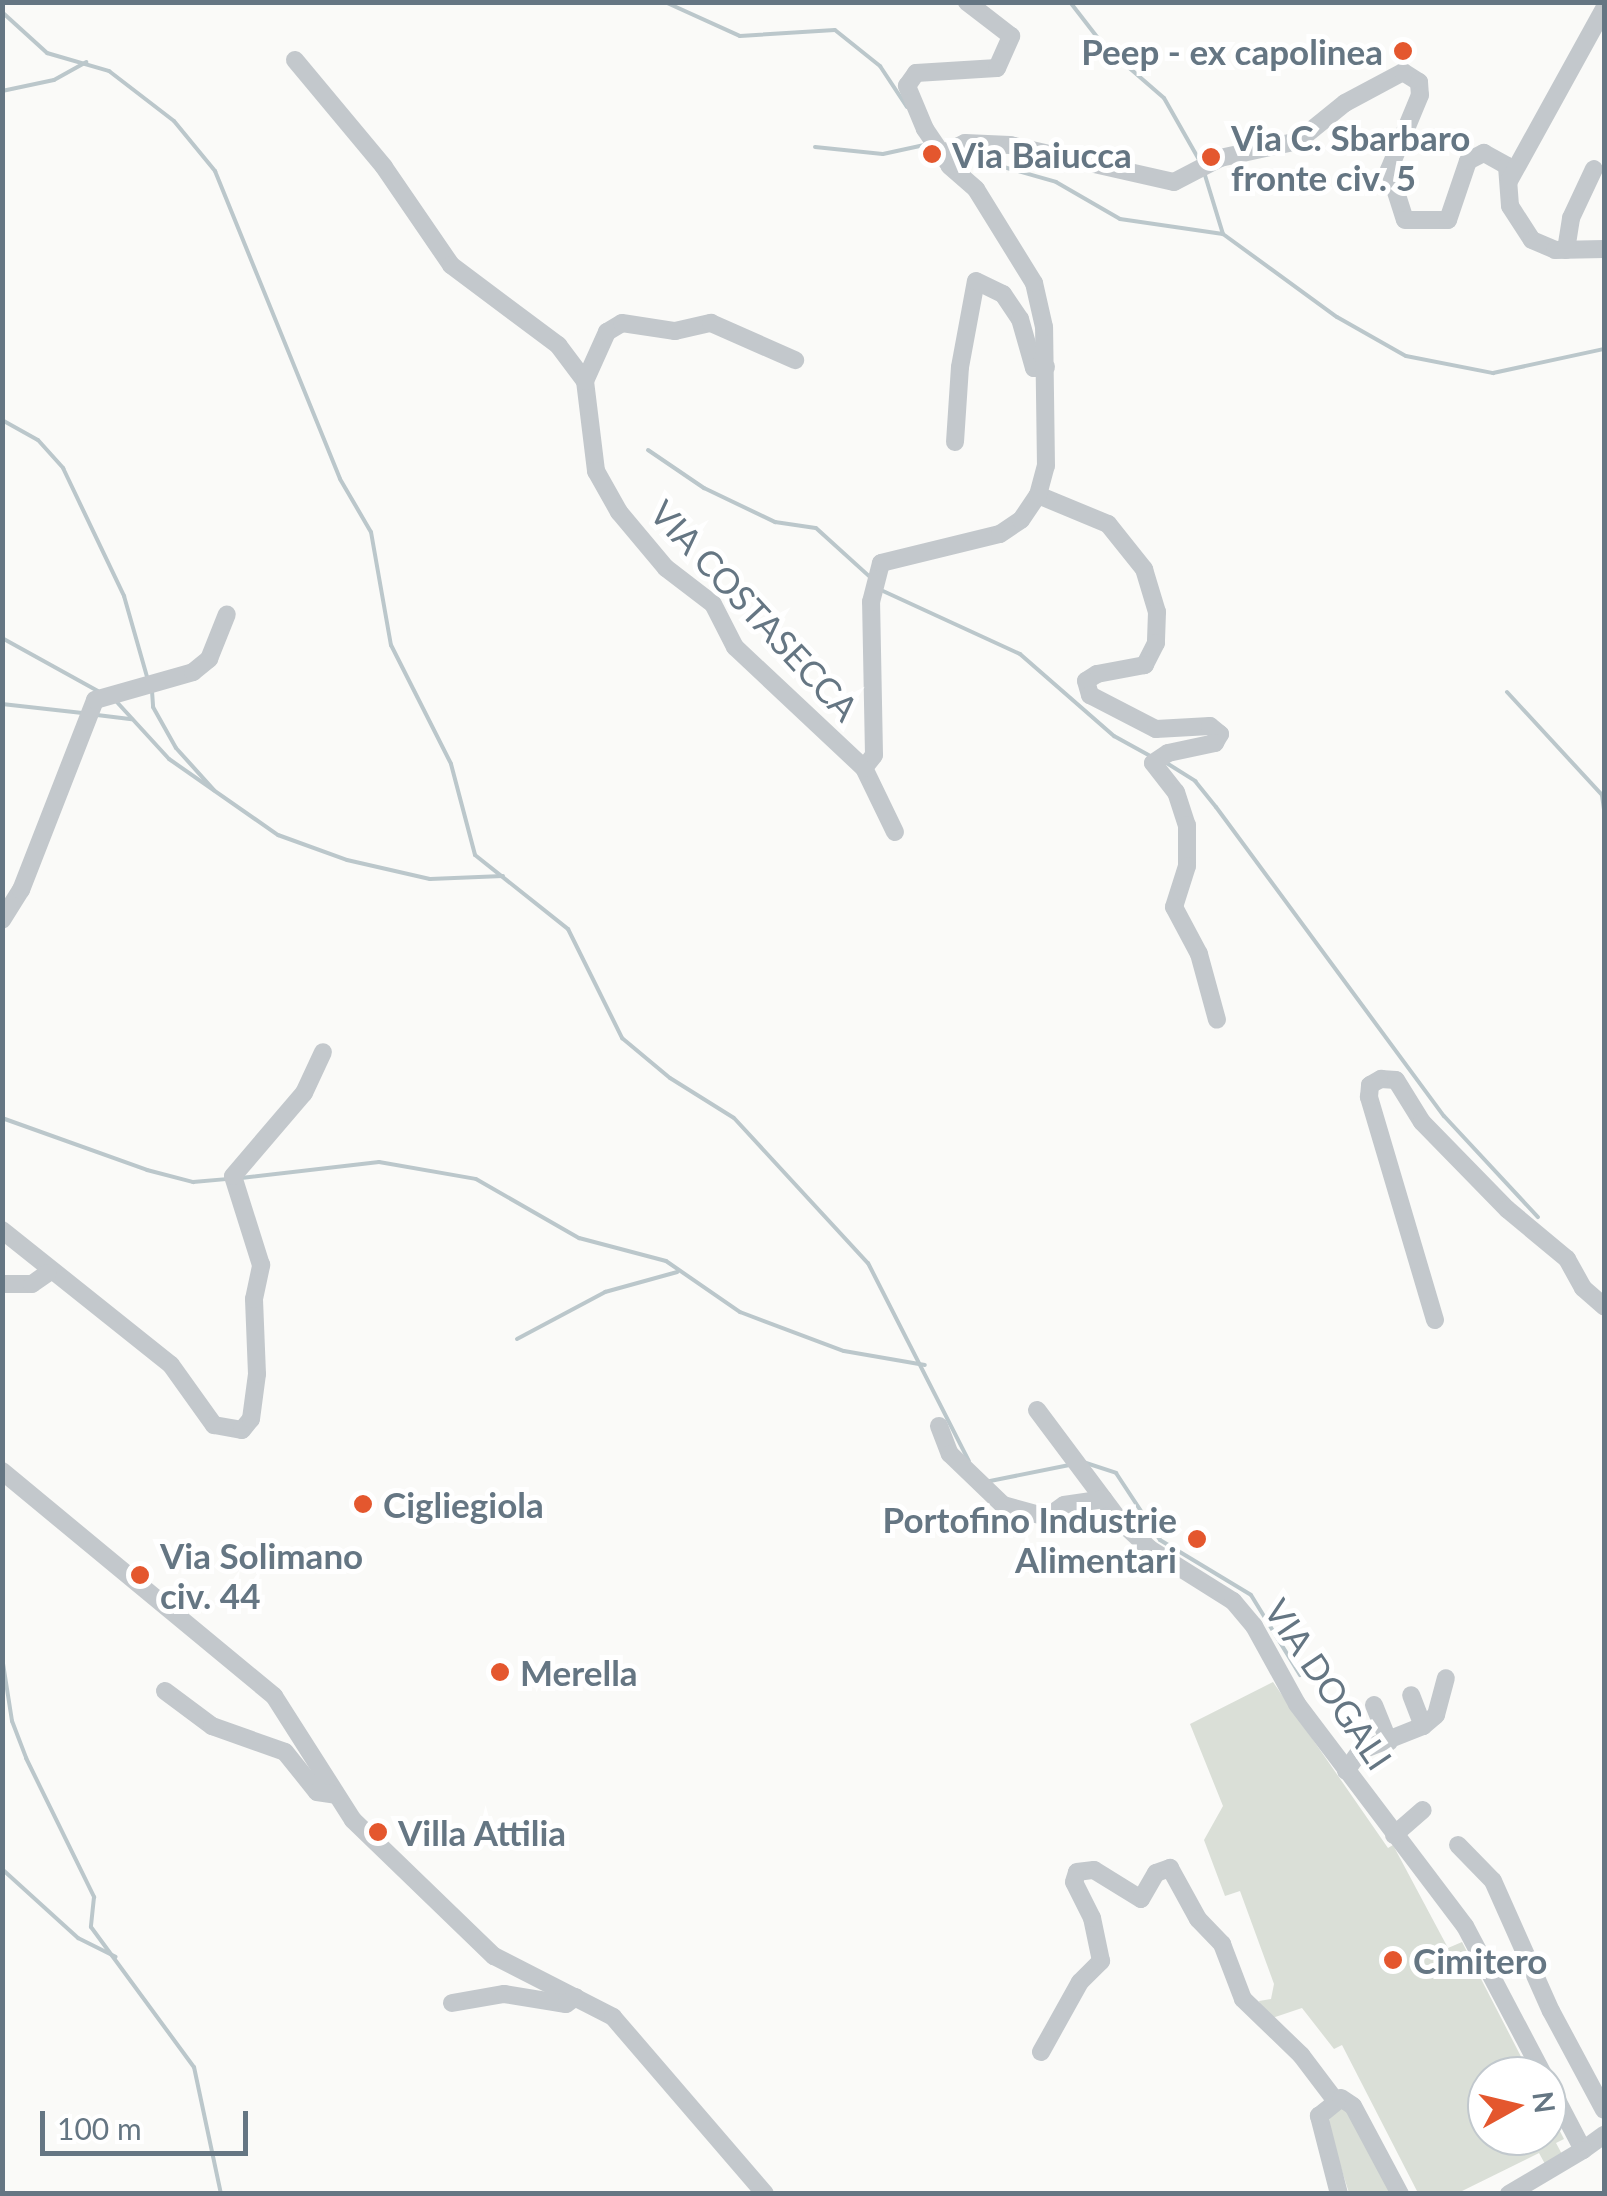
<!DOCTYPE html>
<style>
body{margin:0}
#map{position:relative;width:1607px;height:2196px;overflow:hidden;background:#fafaf8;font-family:Lato,sans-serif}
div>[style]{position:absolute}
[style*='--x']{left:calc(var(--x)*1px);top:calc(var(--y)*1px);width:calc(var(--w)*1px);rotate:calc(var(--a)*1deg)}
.green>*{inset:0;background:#dadfd7}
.stream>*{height:4px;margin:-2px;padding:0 2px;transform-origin:2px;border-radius:2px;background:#bbc7cb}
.minor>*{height:18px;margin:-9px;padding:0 9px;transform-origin:9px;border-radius:9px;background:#c3c8cc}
.dots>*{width:28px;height:28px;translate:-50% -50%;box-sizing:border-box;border:5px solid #fff;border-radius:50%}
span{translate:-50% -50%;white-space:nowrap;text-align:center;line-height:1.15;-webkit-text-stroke:10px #fff;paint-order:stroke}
.poi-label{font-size:35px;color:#657683;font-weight:700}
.right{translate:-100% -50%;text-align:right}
.left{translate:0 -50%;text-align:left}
.street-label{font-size:35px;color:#657683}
.frame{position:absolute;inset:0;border:5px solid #657683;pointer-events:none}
.north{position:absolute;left:1467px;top:2056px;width:100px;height:100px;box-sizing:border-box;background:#fff;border:2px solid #c1c8cd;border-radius:50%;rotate:82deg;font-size:28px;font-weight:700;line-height:40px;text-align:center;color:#657683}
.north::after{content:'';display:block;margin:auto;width:35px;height:45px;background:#e4572e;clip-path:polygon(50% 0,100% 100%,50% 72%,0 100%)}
.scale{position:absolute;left:40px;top:2111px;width:208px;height:45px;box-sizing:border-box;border:5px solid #657683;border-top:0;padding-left:12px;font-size:30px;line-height:35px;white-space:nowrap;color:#657683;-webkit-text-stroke:8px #fff;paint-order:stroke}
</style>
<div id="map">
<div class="green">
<i style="clip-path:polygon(1273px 1682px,1388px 1848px,1393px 1845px,1448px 1948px,1462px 1942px,1531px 2076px,1487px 2076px,1487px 2136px,1547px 2136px,1547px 2106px,1564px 2139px,1556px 2143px,1563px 2156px,1545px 2164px,1539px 2153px,1458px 2193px,1418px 2193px,1342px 2045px,1334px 2049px,1302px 2008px,1266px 2020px,1259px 2001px,1271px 1999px,1274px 1984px,1240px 1891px,1225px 1896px,1204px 1840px,1223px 1806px,1190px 1724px)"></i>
<i style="clip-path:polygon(1339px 2106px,1352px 2115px,1393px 2193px,1349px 2193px,1328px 2127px,1331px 2110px)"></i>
</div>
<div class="stream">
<i style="--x:665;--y:2;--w:82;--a:24.4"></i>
<i style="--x:740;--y:36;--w:95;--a:-3.6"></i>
<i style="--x:835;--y:30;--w:58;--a:38.7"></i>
<i style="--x:880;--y:66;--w:49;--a:56.6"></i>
<i style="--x:1070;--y:2;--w:56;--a:52.3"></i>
<i style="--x:1104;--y:46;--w:79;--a:40.9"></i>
<i style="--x:1164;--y:98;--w:75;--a:60.4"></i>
<i style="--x:2;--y:12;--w:61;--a:42.3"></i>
<i style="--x:47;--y:53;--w:65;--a:16.2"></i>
<i style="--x:109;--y:71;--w:82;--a:37.6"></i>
<i style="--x:174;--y:121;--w:65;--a:50.6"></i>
<i style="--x:215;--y:171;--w:332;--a:67.9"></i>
<i style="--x:340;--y:479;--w:61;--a:59.7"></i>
<i style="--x:371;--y:532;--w:115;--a:80"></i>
<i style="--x:391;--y:645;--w:133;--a:63.2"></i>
<i style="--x:451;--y:764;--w:94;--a:75.2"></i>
<i style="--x:475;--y:855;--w:119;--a:38.5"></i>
<i style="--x:568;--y:929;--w:122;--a:63.6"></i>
<i style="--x:622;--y:1038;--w:62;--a:39.8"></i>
<i style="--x:670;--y:1078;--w:75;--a:32"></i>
<i style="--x:734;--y:1118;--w:197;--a:47.3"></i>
<i style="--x:868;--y:1263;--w:222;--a:63"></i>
<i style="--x:2;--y:91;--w:53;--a:-11.9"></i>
<i style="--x:54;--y:80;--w:37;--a:-29"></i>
<i style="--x:815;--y:147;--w:68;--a:5.9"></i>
<i style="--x:883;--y:154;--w:47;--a:-12.3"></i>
<i style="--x:958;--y:154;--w:102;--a:15.9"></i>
<i style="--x:1056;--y:182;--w:74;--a:30"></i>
<i style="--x:1120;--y:219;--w:104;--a:8.3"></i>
<i style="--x:1223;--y:234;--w:141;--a:36.1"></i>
<i style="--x:1337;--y:317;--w:79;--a:29.5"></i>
<i style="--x:1406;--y:356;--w:89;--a:11.1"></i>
<i style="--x:1493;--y:373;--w:114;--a:-12.2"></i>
<i style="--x:1204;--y:172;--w:65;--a:73"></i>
<i style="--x:2;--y:420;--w:41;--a:29.1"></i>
<i style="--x:38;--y:440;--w:38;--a:48"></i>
<i style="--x:63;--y:468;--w:142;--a:64.5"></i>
<i style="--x:124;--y:596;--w:84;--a:74.1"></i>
<i style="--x:648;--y:450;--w:68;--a:34.2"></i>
<i style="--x:704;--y:488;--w:79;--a:25.6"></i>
<i style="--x:775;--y:522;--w:41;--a:8.3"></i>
<i style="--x:816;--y:528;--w:72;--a:42.2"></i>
<i style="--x:883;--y:591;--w:151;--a:24.7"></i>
<i style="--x:1020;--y:654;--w:125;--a:41.1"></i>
<i style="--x:1114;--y:736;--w:43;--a:28.9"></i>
<i style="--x:2;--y:638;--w:110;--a:28.9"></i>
<i style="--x:152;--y:691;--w:16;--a:86"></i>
<i style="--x:153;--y:707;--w:47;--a:60.7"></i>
<i style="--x:176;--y:748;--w:57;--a:47.9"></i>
<i style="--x:1507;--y:692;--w:140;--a:47.3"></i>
<i style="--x:1602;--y:795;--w:15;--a:82"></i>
<i style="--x:115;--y:700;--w:80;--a:47.5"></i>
<i style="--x:169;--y:759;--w:133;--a:34.9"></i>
<i style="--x:278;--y:835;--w:73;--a:19.9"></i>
<i style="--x:347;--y:860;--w:85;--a:12.9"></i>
<i style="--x:430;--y:879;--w:73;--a:-2.4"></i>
<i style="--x:2;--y:704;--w:81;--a:6.4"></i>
<i style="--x:97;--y:715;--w:35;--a:7"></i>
<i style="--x:1165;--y:762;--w:36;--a:32"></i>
<i style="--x:1195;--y:781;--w:33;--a:51"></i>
<i style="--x:1216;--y:807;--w:384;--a:53.6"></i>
<i style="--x:1444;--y:1116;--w:138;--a:47.1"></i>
<i style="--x:2;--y:1118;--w:154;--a:19.7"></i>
<i style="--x:147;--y:1170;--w:48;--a:14.6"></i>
<i style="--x:193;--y:1182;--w:33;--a:-5"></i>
<i style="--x:241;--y:1178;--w:139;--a:-6.6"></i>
<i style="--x:379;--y:1162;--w:98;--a:9.9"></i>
<i style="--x:476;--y:1179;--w:119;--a:29.8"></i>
<i style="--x:579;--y:1238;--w:90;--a:14.8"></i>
<i style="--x:666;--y:1261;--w:90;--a:34.6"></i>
<i style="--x:740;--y:1312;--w:111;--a:20.6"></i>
<i style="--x:844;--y:1351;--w:82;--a:9.8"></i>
<i style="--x:517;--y:1339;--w:100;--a:-28.1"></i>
<i style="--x:605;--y:1292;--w:75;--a:-15.5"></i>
<i style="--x:1083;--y:1462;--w:35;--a:18"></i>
<i style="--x:1116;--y:1473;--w:80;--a:56.7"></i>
<i style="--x:1160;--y:1540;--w:106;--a:31.1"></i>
<i style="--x:1251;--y:1595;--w:94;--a:58.5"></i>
<i style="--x:990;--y:1481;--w:81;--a:-11.4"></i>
<i style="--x:2;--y:1657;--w:65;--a:81.1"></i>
<i style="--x:12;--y:1721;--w:40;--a:69"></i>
<i style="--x:26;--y:1758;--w:155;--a:63.9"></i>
<i style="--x:94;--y:1897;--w:30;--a:96"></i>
<i style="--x:91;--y:1927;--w:174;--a:53.7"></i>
<i style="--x:194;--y:2067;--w:130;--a:78"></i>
<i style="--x:2;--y:1869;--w:103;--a:42.2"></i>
<i style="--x:78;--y:1938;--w:42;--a:26.6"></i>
</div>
<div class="minor">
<i style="--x:295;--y:60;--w:139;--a:50.2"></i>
<i style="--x:384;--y:167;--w:119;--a:55.6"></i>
<i style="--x:451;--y:265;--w:134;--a:36.8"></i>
<i style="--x:558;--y:345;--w:45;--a:53.1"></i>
<i style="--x:585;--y:381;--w:91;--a:83"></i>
<i style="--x:596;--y:471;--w:47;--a:60.7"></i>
<i style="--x:619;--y:512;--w:73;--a:50"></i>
<i style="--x:666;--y:568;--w:59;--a:37.5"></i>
<i style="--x:713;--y:604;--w:48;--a:62.9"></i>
<i style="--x:735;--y:647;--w:177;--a:43.2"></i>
<i style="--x:864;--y:768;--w:71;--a:64.2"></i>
<i style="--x:944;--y:153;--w:23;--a:-25"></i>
<i style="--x:965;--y:143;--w:45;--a:2.5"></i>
<i style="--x:1010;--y:145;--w:168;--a:12.7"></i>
<i style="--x:1174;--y:182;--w:52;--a:-27.6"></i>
<i style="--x:1220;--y:158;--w:80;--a:-12.3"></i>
<i style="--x:1298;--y:141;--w:60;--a:-39"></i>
<i style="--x:1345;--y:103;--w:66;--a:-28.1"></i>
<i style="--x:1403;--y:72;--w:19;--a:32"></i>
<i style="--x:1419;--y:82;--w:13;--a:86"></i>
<i style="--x:1420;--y:95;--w:81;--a:112.5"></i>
<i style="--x:1389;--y:170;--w:52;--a:72.3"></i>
<i style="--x:1405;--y:220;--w:43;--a:0"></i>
<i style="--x:1448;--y:220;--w:62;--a:-71.3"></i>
<i style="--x:1468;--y:161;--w:18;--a:-27"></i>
<i style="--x:1484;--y:153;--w:26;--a:29"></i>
<i style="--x:1507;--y:166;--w:40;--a:85.7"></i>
<i style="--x:1510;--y:206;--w:40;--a:57.1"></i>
<i style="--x:1532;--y:240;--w:25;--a:23"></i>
<i style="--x:1555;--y:250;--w:49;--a:-1.2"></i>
<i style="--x:1509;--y:181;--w:196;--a:-61.1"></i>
<i style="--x:1566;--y:250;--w:32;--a:-81"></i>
<i style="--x:1571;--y:218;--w:54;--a:-64.9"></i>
<i style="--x:585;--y:381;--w:54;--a:-65.8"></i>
<i style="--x:607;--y:332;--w:17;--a:-31"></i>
<i style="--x:622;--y:323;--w:54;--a:8.6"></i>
<i style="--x:675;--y:331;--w:37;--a:-13"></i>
<i style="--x:711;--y:323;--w:92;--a:23.8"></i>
<i style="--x:955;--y:442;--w:75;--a:-86.2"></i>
<i style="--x:960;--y:367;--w:87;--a:-79.5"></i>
<i style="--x:976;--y:281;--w:30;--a:26"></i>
<i style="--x:1003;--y:294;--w:30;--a:56"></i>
<i style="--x:1020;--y:319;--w:51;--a:74.1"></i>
<i style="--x:1034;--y:368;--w:12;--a:-5"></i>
<i style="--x:1038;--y:495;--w:76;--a:22.5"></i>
<i style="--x:1108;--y:524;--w:58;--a:51.3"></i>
<i style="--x:1144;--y:569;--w:45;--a:73.2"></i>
<i style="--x:1157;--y:612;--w:31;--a:92"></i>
<i style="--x:1156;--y:643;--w:25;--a:117"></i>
<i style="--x:1145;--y:665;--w:49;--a:169.4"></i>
<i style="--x:1097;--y:674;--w:13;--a:148"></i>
<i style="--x:1086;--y:681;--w:15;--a:74"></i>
<i style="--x:1090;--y:695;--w:74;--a:27.3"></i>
<i style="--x:1156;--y:729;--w:54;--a:-3.2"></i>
<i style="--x:1210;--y:726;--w:13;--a:39"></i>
<i style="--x:1220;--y:734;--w:10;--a:119"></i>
<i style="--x:1215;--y:743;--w:48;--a:168"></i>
<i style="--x:1168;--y:753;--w:18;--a:146"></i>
<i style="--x:1153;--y:763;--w:37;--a:52"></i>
<i style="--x:1176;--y:792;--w:35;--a:72"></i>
<i style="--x:1187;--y:825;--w:41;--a:90"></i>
<i style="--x:1187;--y:866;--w:43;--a:107.6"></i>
<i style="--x:1174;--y:907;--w:53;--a:62"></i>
<i style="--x:1199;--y:954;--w:68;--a:74.7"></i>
<i style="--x:864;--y:768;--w:16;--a:-52"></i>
<i style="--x:874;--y:755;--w:153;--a:-91.1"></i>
<i style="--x:871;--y:602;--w:40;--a:-75.6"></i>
<i style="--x:881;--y:563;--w:122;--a:-13.7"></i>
<i style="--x:1000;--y:534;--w:25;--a:-34"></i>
<i style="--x:1021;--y:520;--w:30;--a:-56"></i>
<i style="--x:1038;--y:495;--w:30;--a:-75"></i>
<i style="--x:1046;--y:466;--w:139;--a:-90.8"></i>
<i style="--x:1044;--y:327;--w:45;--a:-102.8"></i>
<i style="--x:1034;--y:283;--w:110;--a:-121.7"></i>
<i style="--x:976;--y:189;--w:35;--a:-139"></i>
<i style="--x:950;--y:166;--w:45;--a:-124"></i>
<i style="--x:925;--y:129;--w:47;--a:-112.7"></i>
<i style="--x:907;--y:86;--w:16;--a:-55"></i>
<i style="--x:916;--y:73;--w:81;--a:-3.5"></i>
<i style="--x:997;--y:68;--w:35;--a:-66"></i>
<i style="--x:1011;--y:36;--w:56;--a:-142.3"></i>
<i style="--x:2;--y:920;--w:36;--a:-58"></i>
<i style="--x:21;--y:890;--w:204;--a:-68.7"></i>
<i style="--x:95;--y:700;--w:102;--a:-15.9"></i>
<i style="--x:193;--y:672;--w:21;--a:-39"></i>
<i style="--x:209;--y:659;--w:48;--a:-68.2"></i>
<i style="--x:2;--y:1230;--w:216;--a:38.6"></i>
<i style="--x:171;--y:1365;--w:74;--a:54.4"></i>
<i style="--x:214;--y:1425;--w:28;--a:10"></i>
<i style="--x:242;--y:1430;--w:14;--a:-51"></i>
<i style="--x:251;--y:1419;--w:45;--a:-82.4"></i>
<i style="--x:257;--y:1374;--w:75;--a:-92.3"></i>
<i style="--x:254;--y:1299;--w:35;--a:-78"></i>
<i style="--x:261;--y:1265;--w:93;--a:-107.5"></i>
<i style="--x:233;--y:1176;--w:109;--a:-49.5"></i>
<i style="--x:304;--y:1093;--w:45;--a:-65.1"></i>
<i style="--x:2;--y:1284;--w:30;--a:0"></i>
<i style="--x:32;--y:1284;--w:19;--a:-35"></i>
<i style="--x:1435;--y:1320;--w:233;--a:-106.5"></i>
<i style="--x:1369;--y:1097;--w:12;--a:-85"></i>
<i style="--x:1370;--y:1085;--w:13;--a:-29"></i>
<i style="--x:1381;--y:1079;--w:15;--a:4"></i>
<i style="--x:1396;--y:1080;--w:49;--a:58.2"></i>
<i style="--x:1422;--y:1122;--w:122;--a:45.7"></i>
<i style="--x:1507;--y:1209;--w:78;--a:39.8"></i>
<i style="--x:1567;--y:1259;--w:33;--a:61"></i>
<i style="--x:1583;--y:1288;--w:28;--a:41"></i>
<i style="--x:1037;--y:1410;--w:139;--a:53.2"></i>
<i style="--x:1120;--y:1521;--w:41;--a:43"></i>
<i style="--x:1150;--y:1549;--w:98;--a:32.1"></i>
<i style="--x:1233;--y:1601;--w:33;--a:50"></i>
<i style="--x:1254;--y:1626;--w:89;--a:61.1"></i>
<i style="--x:1297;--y:1704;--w:278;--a:52.9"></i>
<i style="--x:1465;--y:1926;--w:170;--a:62.2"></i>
<i style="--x:939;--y:1426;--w:30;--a:69"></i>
<i style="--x:950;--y:1454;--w:74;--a:43.9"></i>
<i style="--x:1003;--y:1505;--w:46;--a:15.3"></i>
<i style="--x:1047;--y:1517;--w:21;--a:-35"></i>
<i style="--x:1064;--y:1505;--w:40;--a:-8.5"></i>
<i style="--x:2;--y:1471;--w:353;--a:39.6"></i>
<i style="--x:274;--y:1696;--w:147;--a:57.5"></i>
<i style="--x:353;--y:1820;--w:196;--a:44"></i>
<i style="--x:494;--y:1956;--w:134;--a:27.1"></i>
<i style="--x:613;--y:2017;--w:233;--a:49.3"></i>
<i style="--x:165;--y:1691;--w:59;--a:36.7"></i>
<i style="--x:212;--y:1726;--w:77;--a:19.6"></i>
<i style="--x:285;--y:1752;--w:51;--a:51.3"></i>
<i style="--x:317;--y:1792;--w:19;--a:9"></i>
<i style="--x:1374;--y:1705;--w:40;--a:68"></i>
<i style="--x:1423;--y:1726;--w:17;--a:-40"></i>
<i style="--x:1436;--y:1715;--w:38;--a:-75"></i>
<i style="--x:1346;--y:1771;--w:24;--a:-55"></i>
<i style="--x:1360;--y:1751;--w:68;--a:-21.6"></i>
<i style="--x:1423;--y:1726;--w:33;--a:-111"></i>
<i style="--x:1394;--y:1835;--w:38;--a:-41"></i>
<i style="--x:1458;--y:1845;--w:50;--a:45.8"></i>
<i style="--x:1493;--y:1881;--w:142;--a:66"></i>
<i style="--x:1551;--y:2011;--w:112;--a:61.8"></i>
<i style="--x:452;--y:2003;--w:53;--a:-9.8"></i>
<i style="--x:504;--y:1994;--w:63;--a:9.2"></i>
<i style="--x:566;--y:2004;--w:12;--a:-35"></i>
<i style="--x:1041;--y:2052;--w:80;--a:-60.9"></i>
<i style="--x:1080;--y:1982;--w:30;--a:-45"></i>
<i style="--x:1101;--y:1961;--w:44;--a:-101.8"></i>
<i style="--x:1092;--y:1918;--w:40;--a:-116.6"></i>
<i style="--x:1074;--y:1882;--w:10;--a:-73"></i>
<i style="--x:1077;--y:1872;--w:17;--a:-7"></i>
<i style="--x:1094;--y:1870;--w:55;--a:31.7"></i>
<i style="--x:1141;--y:1899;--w:30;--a:-60"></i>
<i style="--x:1156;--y:1873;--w:15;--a:-20"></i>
<i style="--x:1170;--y:1868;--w:58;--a:61.2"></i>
<i style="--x:1198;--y:1919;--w:35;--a:46"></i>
<i style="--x:1222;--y:1944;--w:59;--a:69.1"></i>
<i style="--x:1243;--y:1999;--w:81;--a:44"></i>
<i style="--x:1301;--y:2055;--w:56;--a:52.9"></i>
<i style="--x:1547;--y:2081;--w:78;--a:62.4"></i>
<i style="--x:1583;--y:2150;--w:26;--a:-36"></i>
<i style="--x:1339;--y:2194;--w:81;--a:-104.4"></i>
<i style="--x:1319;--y:2116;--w:28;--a:-39"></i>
<i style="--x:1341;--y:2098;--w:14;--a:34"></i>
<i style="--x:1353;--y:2106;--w:100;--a:61.9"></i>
<i style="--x:1509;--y:2194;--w:86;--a:-30.7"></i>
</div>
<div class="dots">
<i style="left:1403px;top:51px;background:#e4572e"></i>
<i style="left:932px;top:154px;background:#e4572e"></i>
<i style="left:1211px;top:157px;background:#e4572e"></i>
<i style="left:363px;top:1504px;background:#e4572e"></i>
<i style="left:1197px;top:1539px;background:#e4572e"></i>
<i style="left:140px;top:1575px;background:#e4572e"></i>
<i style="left:500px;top:1672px;background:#e4572e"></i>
<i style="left:378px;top:1832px;background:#e4572e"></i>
<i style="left:1393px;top:1960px;background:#e4572e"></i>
</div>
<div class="poi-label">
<span class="right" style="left:1383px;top:51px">Peep - ex capolinea</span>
<span class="left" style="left:1231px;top:157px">Via C. Sbarbaro<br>fronte civ. 5</span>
<span class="left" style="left:952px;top:154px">Via Baiucca</span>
<span class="left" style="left:383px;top:1504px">Cigliegiola</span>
<span class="right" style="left:1177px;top:1539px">Portofino Industrie<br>Alimentari</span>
<span class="left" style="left:160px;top:1575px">Via Solimano<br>civ. 44</span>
<span class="left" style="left:520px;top:1672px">Merella</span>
<span class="left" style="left:398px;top:1832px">Villa Attilia</span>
<span class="left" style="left:1413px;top:1960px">Cimitero</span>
</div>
<div class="street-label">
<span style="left:755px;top:610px;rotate:47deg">VIA COSTASECCA</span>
<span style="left:1329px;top:1684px;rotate:56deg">VIA DOGALI</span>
</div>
<div class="frame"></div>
<div class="north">N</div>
<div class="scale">100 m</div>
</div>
